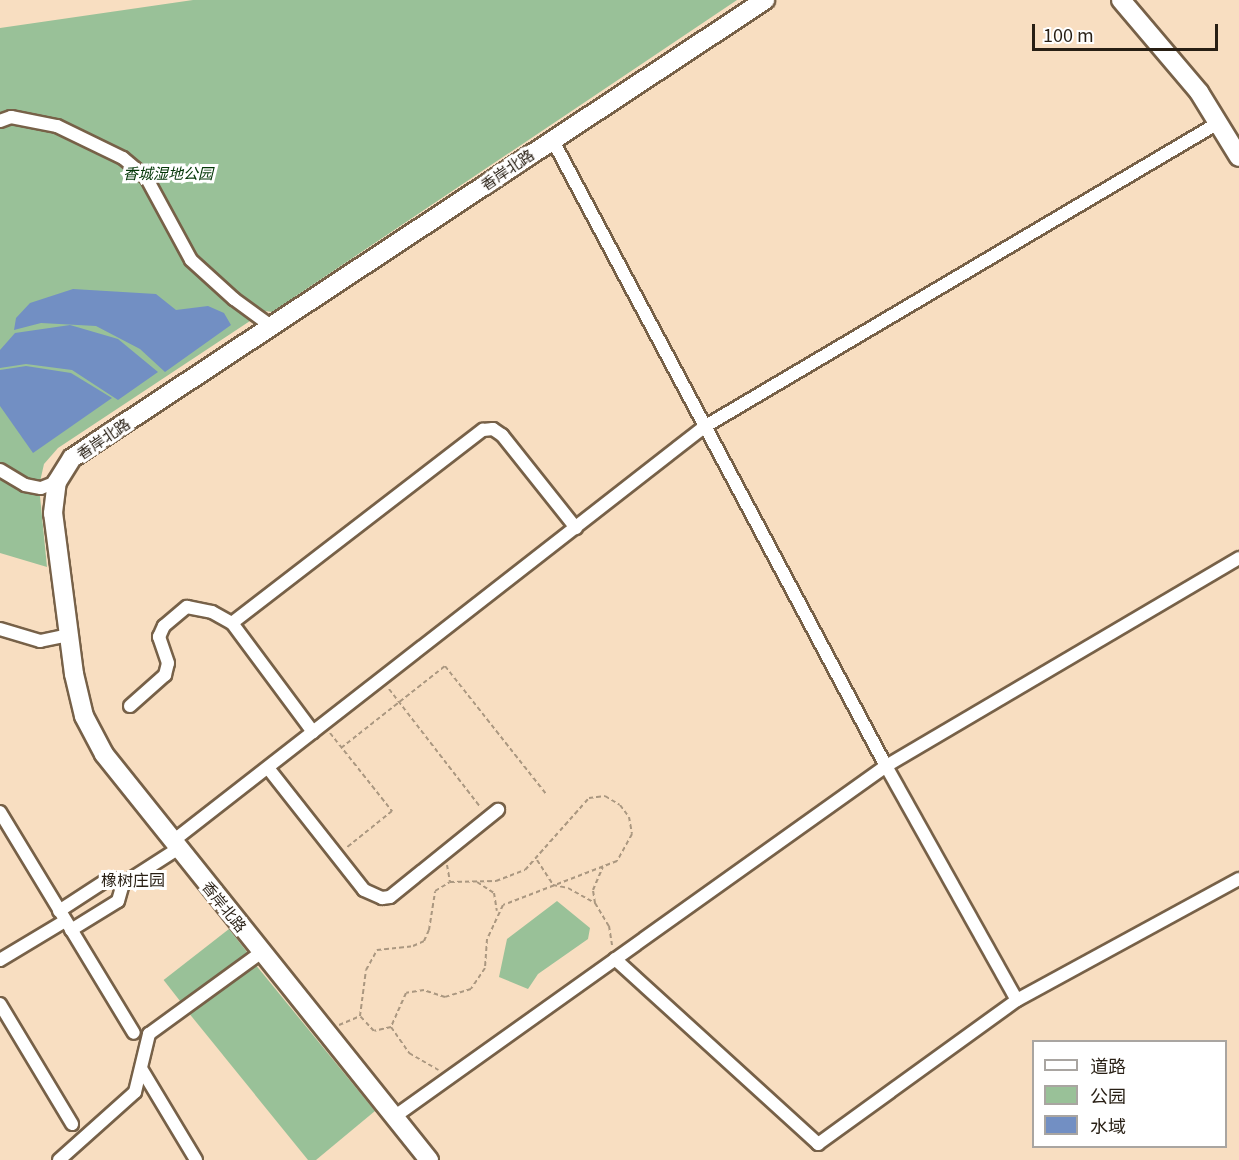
<!DOCTYPE html>
<meta charset="utf-8">
<style>
body{margin:0}
#map{position:relative;width:1239px;height:1160px;overflow:hidden;background:#f8dec1;font-family:Georgia,"Noto Sans SC",serif}
div>[style]{position:absolute}
[style*='--x']{left:calc(var(--x)*1px);top:calc(var(--y)*1px);width:calc(var(--w)*1px);rotate:calc(var(--a)*1deg)}
.green>*{inset:0;background:#99c198;transform-origin:0 0}
.water>*{inset:0;background:#728fc3}
.path>*{height:2px;margin-top:-1px;transform-origin:0;background:repeating-linear-gradient(90deg,#aa9780 0 4.5px,transparent 0 7.5px)}
.roads{filter:drop-shadow(2px 0 #776148) drop-shadow(-2px 0 #776148) drop-shadow(0 2px #776148) drop-shadow(0 -2px #776148)}
.street>*{height:12px;margin:-6px;padding:0 6px;transform-origin:6px;border-radius:6px;background:#fff}
.secondary>*{height:18px;margin:-9px;padding:0 9px;transform-origin:9px;border-radius:9px;background:#fff}
span{translate:-50% -50%;white-space:nowrap;text-align:center;line-height:1.15;-webkit-text-stroke:6px #fff;paint-order:stroke}
.street-label{font-size:15px;color:#281f14}
.park-label{font-size:15px;color:#013504;font-style:italic}
.neighbourhood-label{font-size:16px;color:#281f14}
.legend{position:absolute;left:1032px;top:1040px;width:195px;height:108px;box-sizing:border-box;background:#fff;border:2px solid #a9a5a1;margin:0;padding:8px 10px;list-style:none;font-size:18px;color:#281f14}
.legend li{display:flex;align-items:center;gap:12px;height:30px}
.legend b{width:30px;border:2px solid #a9a5a1}
.scale{position:absolute;left:1032px;top:24px;width:186px;height:27px;box-sizing:border-box;border:3px solid #281f14;border-top:0;padding-left:8px;font-size:18px;line-height:21px;white-space:nowrap;color:#281f14;-webkit-text-stroke:4px #fff;paint-order:stroke}
</style>
<div id="map">
<div class="green">
<i style="clip-path:polygon(193px 0,737px 0,272px 312px,265px 311px,58px 448px,44px 464px,39px 486px,47px 567px,0 553px,0 28px)"></i>
<i style="clip-path:polygon(557px 901px,590px 928px,588px 939px,538px 974px,528px 989px,499px 977px,507px 939px)"></i>
<i style="left:229px;top:929px;width:33px;height:83px;rotate:52deg"></i>
<i style="clip-path:polygon(255px 964px,375px 1111px,316px 1160px,308px 1160px,188px 1012px)"></i>
</div>
<div class="water">
<i style="clip-path:polygon(73px 289px,156px 294px,176px 310px,208px 306px,224px 313px,231px 325px,165px 372px,140px 349px,96px 326px,41px 323px,14px 330px,16px 318px,30px 303px)"></i>
<i style="clip-path:polygon(70px 325px,118px 339px,158px 372px,118px 400px,72px 370px,26px 364px,0 368px,0 350px,15px 333px)"></i>
<i style="clip-path:polygon(26px 366px,71px 373px,112px 398px,33px 453px,0 406px,0 370px)"></i>
</div>
<div class="path">
<i style="--x:389;--y:689;--w:150;--a:52.3"></i>
<i style="--x:330;--y:733;--w:100;--a:51.5"></i>
<i style="--x:392;--y:811;--w:59;--a:141.2"></i>
<i style="--x:341;--y:748;--w:132;--a:-38.3"></i>
<i style="--x:445;--y:666;--w:163;--a:51.7"></i>
<i style="--x:537;--y:860;--w:30;--a:57"></i>
<i style="--x:553;--y:885;--w:15;--a:11"></i>
<i style="--x:568;--y:888;--w:31;--a:29"></i>
<i style="--x:595;--y:903;--w:27;--a:59"></i>
<i style="--x:609;--y:926;--w:20;--a:81"></i>
<i style="--x:447;--y:865;--w:17;--a:80"></i>
<i style="--x:477;--y:882;--w:20;--a:33"></i>
<i style="--x:494;--y:893;--w:18;--a:81"></i>
<i style="--x:595;--y:903;--w:13;--a:-99"></i>
<i style="--x:593;--y:890;--w:25;--a:-67"></i>
<i style="--x:339;--y:1025;--w:23;--a:-23"></i>
<i style="--x:391;--y:1027;--w:17;--a:167"></i>
<i style="--x:374;--y:1031;--w:21;--a:-133"></i>
<i style="--x:360;--y:1016;--w:46;--a:-82.6"></i>
<i style="--x:366;--y:970;--w:23;--a:-61"></i>
<i style="--x:377;--y:950;--w:36;--a:-6"></i>
<i style="--x:413;--y:946;--w:12;--a:-24"></i>
<i style="--x:424;--y:941;--w:12;--a:-66"></i>
<i style="--x:429;--y:930;--w:39;--a:-81"></i>
<i style="--x:435;--y:891;--w:17;--a:-31"></i>
<i style="--x:450;--y:882;--w:46;--a:-1.2"></i>
<i style="--x:496;--y:881;--w:31;--a:-21"></i>
<i style="--x:525;--y:870;--w:96;--a:-48.4"></i>
<i style="--x:589;--y:798;--w:16;--a:-7"></i>
<i style="--x:605;--y:796;--w:17;--a:31"></i>
<i style="--x:620;--y:805;--w:15;--a:53"></i>
<i style="--x:629;--y:817;--w:17;--a:80"></i>
<i style="--x:632;--y:834;--w:31;--a:119"></i>
<i style="--x:617;--y:861;--w:122;--a:158.9"></i>
<i style="--x:503;--y:905;--w:38;--a:115"></i>
<i style="--x:487;--y:939;--w:29;--a:94"></i>
<i style="--x:485;--y:968;--w:25;--a:124"></i>
<i style="--x:471;--y:989;--w:27;--a:163"></i>
<i style="--x:445;--y:997;--w:22;--a:-162"></i>
<i style="--x:424;--y:990;--w:18;--a:171"></i>
<i style="--x:406;--y:993;--w:37;--a:114"></i>
<i style="--x:391;--y:1027;--w:32;--a:55"></i>
<i style="--x:409;--y:1053;--w:34;--a:30"></i>
</div>
<div class="roads">
<div class="street">
<i style="--x:0;--y:121;--w:12;--a:-20"></i>
<i style="--x:11;--y:117;--w:47;--a:11.1"></i>
<i style="--x:57;--y:126;--w:73;--a:25.9"></i>
<i style="--x:123;--y:158;--w:30;--a:40"></i>
<i style="--x:146;--y:177;--w:94;--a:61.5"></i>
<i style="--x:191;--y:260;--w:58;--a:42.2"></i>
<i style="--x:234;--y:299;--w:46;--a:36.1"></i>
<i style="--x:552;--y:139;--w:710;--a:61.96"></i>
<i style="--x:886;--y:766;--w:268;--a:60.8"></i>
<i style="--x:0;--y:470;--w:29;--a:31"></i>
<i style="--x:25;--y:485;--w:16;--a:11"></i>
<i style="--x:41;--y:488;--w:17;--a:-21"></i>
<i style="--x:232;--y:623;--w:317;--a:-37.6"></i>
<i style="--x:483;--y:430;--w:10;--a:-6"></i>
<i style="--x:493;--y:429;--w:11;--a:34"></i>
<i style="--x:502;--y:435;--w:119;--a:51.5"></i>
<i style="--x:0;--y:629;--w:42;--a:16.7"></i>
<i style="--x:40;--y:641;--w:30;--a:-12"></i>
<i style="--x:130;--y:706;--w:47;--a:-41.5"></i>
<i style="--x:165;--y:675;--w:12;--a:-76"></i>
<i style="--x:168;--y:663;--w:28;--a:-109"></i>
<i style="--x:159;--y:637;--w:12;--a:-66"></i>
<i style="--x:164;--y:626;--w:30;--a:-40"></i>
<i style="--x:187;--y:607;--w:25;--a:11"></i>
<i style="--x:212;--y:612;--w:23;--a:29"></i>
<i style="--x:232;--y:623;--w:136;--a:53.4"></i>
<i style="--x:268;--y:768;--w:155;--a:51.8"></i>
<i style="--x:364;--y:890;--w:20;--a:24"></i>
<i style="--x:382;--y:898;--w:8;--a:-7"></i>
<i style="--x:390;--y:897;--w:139;--a:-38.9"></i>
<i style="--x:0;--y:812;--w:258;--a:58.8"></i>
<i style="--x:173;--y:841;--w:673;--a:-37.94"></i>
<i style="--x:704;--y:427;--w:597;--a:-30.6"></i>
<i style="--x:123;--y:884;--w:67;--a:-32.7"></i>
<i style="--x:59;--y:911;--w:55;--a:-33.1"></i>
<i style="--x:105;--y:881;--w:10;--a:-11"></i>
<i style="--x:115;--y:879;--w:9;--a:32"></i>
<i style="--x:71;--y:930;--w:55;--a:-31.7"></i>
<i style="--x:118;--y:901;--w:18;--a:-74"></i>
<i style="--x:615;--y:959;--w:275;--a:42.3"></i>
<i style="--x:818;--y:1144;--w:246;--a:-35.9"></i>
<i style="--x:1017;--y:1000;--w:253;--a:-28.6"></i>
<i style="--x:0;--y:960;--w:76;--a:-31"></i>
<i style="--x:0;--y:1004;--w:140;--a:59"></i>
<i style="--x:142;--y:1070;--w:105;--a:59"></i>
<i style="--x:394;--y:1117;--w:604;--a:-35.5"></i>
<i style="--x:886;--y:766;--w:410;--a:-30.5"></i>
<i style="--x:59;--y:1160;--w:102;--a:-41.8"></i>
<i style="--x:135;--y:1092;--w:60;--a:-76.4"></i>
<i style="--x:149;--y:1034;--w:140;--a:-36"></i>
</div>
<div class="secondary">
<i style="--x:1121;--y:0;--w:121;--a:49.7"></i>
<i style="--x:1199;--y:92;--w:76;--a:58.4"></i>
<i style="--x:429;--y:1160;--w:520;--a:-128.68"></i>
<i style="--x:104;--y:754;--w:43;--a:-117.8"></i>
<i style="--x:84;--y:716;--w:43;--a:-103.4"></i>
<i style="--x:74;--y:674;--w:162;--a:-97.4"></i>
<i style="--x:53;--y:513;--w:31;--a:-83"></i>
<i style="--x:57;--y:482;--w:28;--a:-58"></i>
<i style="--x:72;--y:458;--w:831;--a:-33.46"></i>
</div>
</div>
<div class="street-label">
<span style="left:507px;top:169px;rotate:-34deg">香岸北路</span>
<span style="left:103px;top:438px;rotate:-34deg">香岸北路</span>
<span style="left:225px;top:906px;rotate:51deg">香岸北路</span>
</div>
<div class="park-label">
<span style="left:168px;top:173px">香城湿地公园</span>
</div>
<div class="neighbourhood-label">
<span style="left:133px;top:879px">橡树庄园</span>
</div>
<ul class="legend">
<li><b style="height:8px;background:#fff"></b>道路</li>
<li><b style="height:16px;background:#99c198"></b>公园</li>
<li><b style="height:16px;background:#728fc3"></b>水域</li>
</ul>
<div class="scale">100 m</div>
</div>
